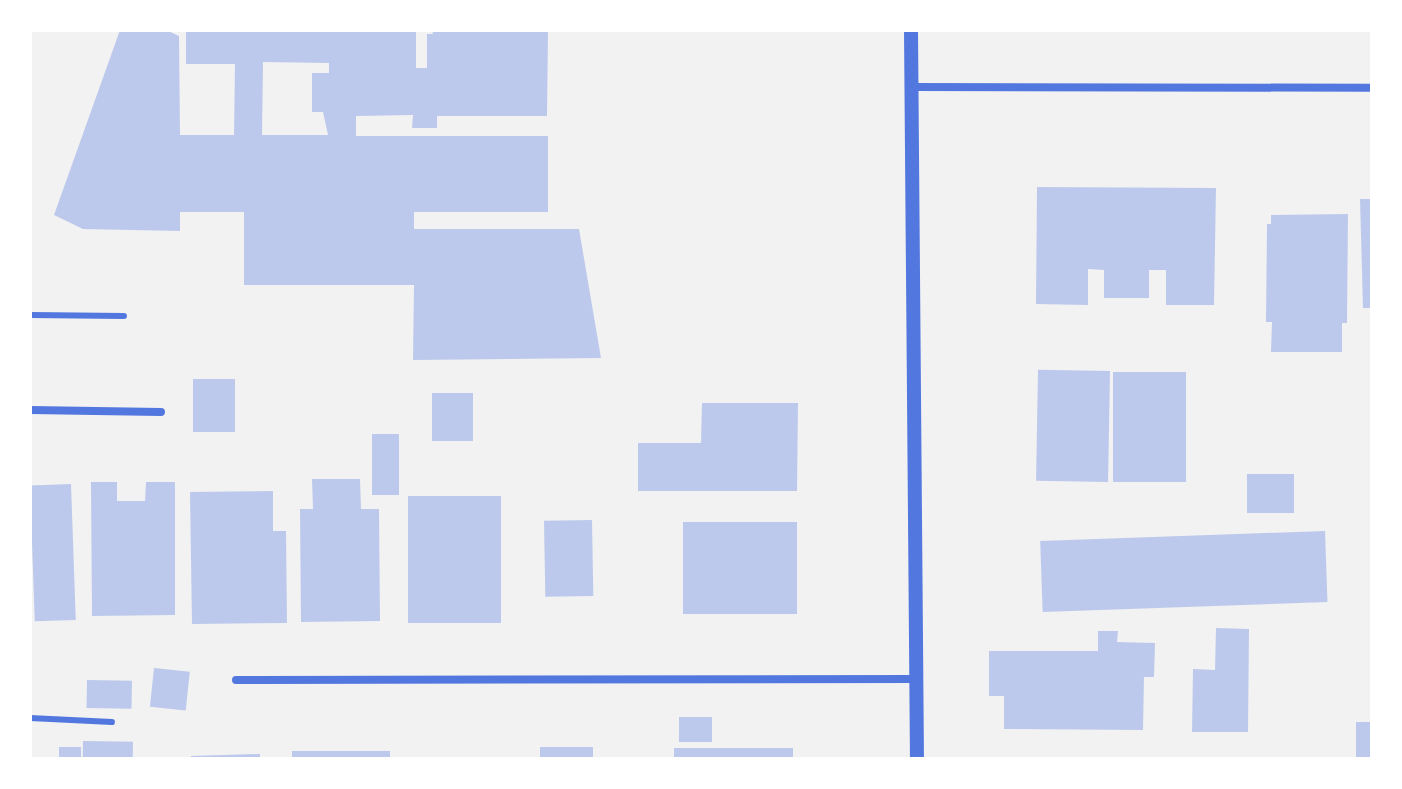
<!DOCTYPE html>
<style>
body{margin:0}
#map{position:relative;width:1402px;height:789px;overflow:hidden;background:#f2f2f2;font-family:Montserrat,sans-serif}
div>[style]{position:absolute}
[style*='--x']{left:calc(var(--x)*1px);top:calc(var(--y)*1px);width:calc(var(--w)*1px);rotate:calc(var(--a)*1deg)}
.building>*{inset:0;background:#bdc9ec;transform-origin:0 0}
.service>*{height:6px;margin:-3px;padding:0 3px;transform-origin:3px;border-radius:3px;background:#5277de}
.minor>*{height:8px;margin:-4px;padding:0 4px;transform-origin:4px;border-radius:4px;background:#5277de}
.tertiary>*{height:14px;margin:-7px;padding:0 7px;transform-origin:7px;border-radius:7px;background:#5277de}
span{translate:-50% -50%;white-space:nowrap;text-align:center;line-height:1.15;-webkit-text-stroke:8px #fff;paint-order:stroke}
.frame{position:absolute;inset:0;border:32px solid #fff;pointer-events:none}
</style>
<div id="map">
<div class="building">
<i style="clip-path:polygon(evenodd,120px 30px,166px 30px,179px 36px,180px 135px,234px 135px,235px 64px,186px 64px,186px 30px,416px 30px,416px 68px,427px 68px,427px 34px,433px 34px,432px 30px,548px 30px,547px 116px,437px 116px,437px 128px,412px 128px,413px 115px,356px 116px,356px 136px,548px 136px,548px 212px,414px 212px,414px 229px,579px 229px,601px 358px,413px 360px,414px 285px,244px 285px,244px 212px,180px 212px,180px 231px,83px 229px,54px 215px,120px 30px,263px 62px,329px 63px,329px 73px,312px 73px,312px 112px,323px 112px,328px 135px,262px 135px,263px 62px)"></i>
<i style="clip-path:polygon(1037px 187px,1216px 188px,1214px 305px,1166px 305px,1166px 270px,1149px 270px,1149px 298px,1104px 298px,1104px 270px,1088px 269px,1088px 305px,1036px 304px)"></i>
<i style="clip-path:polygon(1360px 199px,1372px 199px,1372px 308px,1363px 308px)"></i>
<i style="clip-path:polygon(1348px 214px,1347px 323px,1342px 323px,1342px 352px,1271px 352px,1272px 322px,1266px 322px,1267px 224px,1271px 224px,1271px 215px)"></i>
<i style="left:1110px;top:371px;width:111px;height:72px;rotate:91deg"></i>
<i style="left:1186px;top:372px;width:110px;height:73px;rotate:90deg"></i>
<i style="left:193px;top:379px;width:42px;height:53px"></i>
<i style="left:432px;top:393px;width:41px;height:48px"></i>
<i style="clip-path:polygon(702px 403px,798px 403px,797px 491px,638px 491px,638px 443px,701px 443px)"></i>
<i style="left:372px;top:434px;width:27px;height:61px"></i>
<i style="left:1247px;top:474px;width:47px;height:39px"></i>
<i style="clip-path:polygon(312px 479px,360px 479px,361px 509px,379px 509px,380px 621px,301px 622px,300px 509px,313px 509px)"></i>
<i style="clip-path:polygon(91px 482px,117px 482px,117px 501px,145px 501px,146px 482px,175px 482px,175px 615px,92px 616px)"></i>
<i style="left:71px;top:484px;width:136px;height:41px;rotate:88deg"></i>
<i style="clip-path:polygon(273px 491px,273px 531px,286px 531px,287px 623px,192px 624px,190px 492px)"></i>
<i style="left:501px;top:496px;width:127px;height:93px;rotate:90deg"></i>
<i style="left:592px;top:520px;width:76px;height:48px;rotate:89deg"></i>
<i style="left:683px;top:522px;width:114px;height:92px"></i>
<i style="left:1325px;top:531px;width:71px;height:285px;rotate:88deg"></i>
<i style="clip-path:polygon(1216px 628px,1249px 629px,1248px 732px,1192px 732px,1193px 669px,1215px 670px)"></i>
<i style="clip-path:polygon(1098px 631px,1118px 631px,1117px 642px,1155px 643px,1154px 677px,1144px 677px,1143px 730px,1004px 729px,1004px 696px,989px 696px,989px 651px,1098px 651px)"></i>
<i style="left:154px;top:668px;width:36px;height:39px;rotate:6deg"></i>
<i style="left:87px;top:680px;width:45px;height:28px;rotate:1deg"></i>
<i style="left:679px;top:717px;width:33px;height:25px"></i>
<i style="left:1372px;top:722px;width:37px;height:16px;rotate:90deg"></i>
<i style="left:83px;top:741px;width:50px;height:18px;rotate:1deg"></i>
<i style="left:59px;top:747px;width:22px;height:12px"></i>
<i style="left:540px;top:747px;width:53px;height:12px"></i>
<i style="left:674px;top:748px;width:119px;height:11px"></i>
<i style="left:292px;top:751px;width:98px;height:8px"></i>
<i style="clip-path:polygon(260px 754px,260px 759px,191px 759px,191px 756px)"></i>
</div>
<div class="service">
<i style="--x:30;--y:315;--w:94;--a:0.6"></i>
<i style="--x:30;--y:718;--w:82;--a:2.8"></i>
</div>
<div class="minor">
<i style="--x:912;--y:87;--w:460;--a:0.1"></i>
<i style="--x:30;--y:410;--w:131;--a:0.9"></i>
<i style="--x:236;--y:680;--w:679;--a:-0.08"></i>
</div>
<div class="tertiary">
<i style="--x:911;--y:30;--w:729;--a:89.53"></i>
</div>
<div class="frame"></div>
</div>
